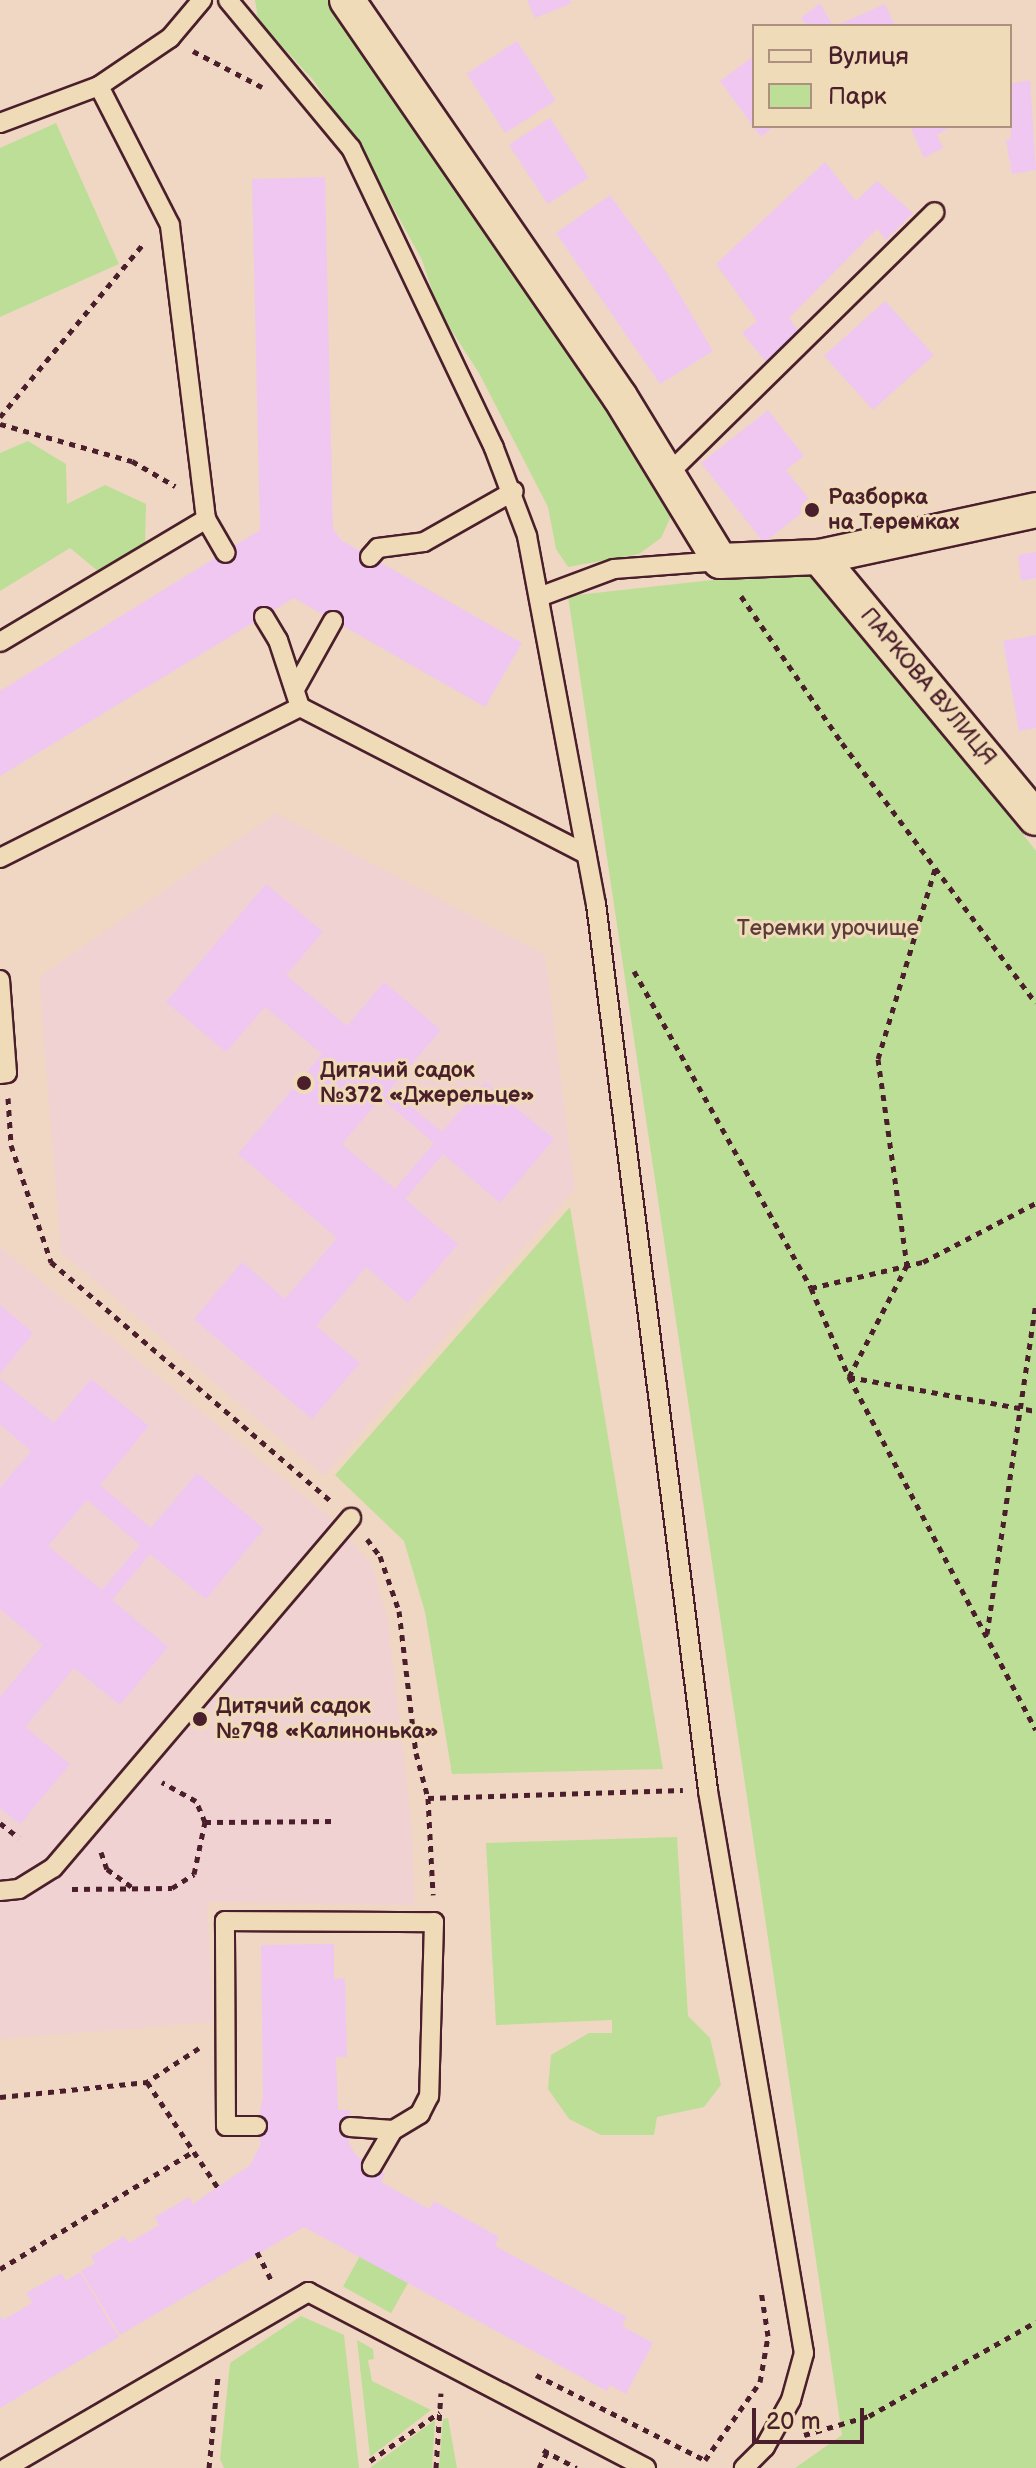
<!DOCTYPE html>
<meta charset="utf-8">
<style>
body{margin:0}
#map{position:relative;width:1036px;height:2468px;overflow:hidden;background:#f0d7c4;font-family:"Balsamiq Sans",sans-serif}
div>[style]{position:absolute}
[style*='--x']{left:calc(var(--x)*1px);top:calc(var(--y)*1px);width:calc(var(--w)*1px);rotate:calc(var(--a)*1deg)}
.built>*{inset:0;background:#f0d2d2}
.green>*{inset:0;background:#bdde97;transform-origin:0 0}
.building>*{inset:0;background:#efc7f1;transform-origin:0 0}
.path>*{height:5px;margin-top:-2.5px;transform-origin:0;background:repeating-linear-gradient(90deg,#4a1f2b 0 6px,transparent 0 12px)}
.roads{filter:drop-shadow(2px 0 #4a1f2b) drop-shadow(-2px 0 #4a1f2b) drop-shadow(0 2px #4a1f2b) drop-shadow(0 -2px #4a1f2b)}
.lane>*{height:18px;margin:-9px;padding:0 9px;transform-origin:9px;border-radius:9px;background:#f0dbb9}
.street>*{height:34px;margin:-17px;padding:0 17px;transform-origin:17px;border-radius:17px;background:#f0dbb9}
.dots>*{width:22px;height:22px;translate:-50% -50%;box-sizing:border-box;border:4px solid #f0dbb9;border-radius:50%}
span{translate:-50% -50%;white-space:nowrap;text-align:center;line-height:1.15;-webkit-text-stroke:6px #f0dbb9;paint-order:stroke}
.poi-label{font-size:22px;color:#4a1f2b;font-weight:700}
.left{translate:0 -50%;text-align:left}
.street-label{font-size:22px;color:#4a1f2b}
.park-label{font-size:22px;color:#5b3c3b}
.legend{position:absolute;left:752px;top:24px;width:260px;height:104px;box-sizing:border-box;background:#f0dbb9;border:2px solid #ae9080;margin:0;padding:10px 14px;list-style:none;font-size:24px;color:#4a1f2b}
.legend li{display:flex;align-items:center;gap:16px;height:40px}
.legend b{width:40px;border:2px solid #ae9080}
.scale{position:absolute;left:752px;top:2408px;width:112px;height:36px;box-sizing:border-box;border:4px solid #4a1f2b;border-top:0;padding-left:10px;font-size:24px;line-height:28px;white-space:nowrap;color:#4a1f2b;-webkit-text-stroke:6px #f0dbb9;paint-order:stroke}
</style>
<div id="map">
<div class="built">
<i style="clip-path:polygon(276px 813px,545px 955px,575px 1189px,324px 1476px,61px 1252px,39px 977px)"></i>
<i style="clip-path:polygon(0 1247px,338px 1524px,372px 1566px,388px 1620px,411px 1819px,415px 1905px,207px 1902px,213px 2022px,0 2039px)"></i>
</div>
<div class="green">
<i style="clip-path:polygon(255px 0,335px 0,653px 465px,673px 512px,661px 538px,639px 554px,568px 567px,556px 549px,548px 507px,479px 373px,439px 311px,422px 260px,369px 163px,314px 81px,258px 20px)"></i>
<i style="clip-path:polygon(56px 123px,119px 264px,0 317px,0 148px)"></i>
<i style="clip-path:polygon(28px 441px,66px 464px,67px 504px,105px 485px,146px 504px,145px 546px,99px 572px,70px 548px,0 591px,0 453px)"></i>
<i style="clip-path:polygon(812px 569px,1036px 851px,1036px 2468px,795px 2468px,842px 2435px,568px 596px)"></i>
<i style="clip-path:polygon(570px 1207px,663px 1769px,452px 1774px,425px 1612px,404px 1541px,335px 1475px)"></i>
<i style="clip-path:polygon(677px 1837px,688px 2016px,710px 2038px,721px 2085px,704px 2107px,657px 2117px,654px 2135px,601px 2135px,569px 2119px,548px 2089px,551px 2055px,589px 2033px,612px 2033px,612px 2020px,496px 2025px,486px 1843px)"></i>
<i style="left:360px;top:2256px;width:55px;height:35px;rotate:29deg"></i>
<i style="clip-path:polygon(301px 2316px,344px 2335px,359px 2468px,224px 2468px,220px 2459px,230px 2363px)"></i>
<i style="clip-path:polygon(357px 2340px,373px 2349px,374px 2359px,368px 2360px,372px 2381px,431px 2410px,370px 2457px)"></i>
<i style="clip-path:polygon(448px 2418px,457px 2468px,439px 2468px,443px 2419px)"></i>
<i style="clip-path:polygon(435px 2420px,432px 2468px,370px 2468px)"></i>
</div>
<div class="building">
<i style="clip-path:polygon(527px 0,570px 0,572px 3px,535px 18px)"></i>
<i style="clip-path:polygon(820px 3px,833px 26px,807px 26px,801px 18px)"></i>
<i style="clip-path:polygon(885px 4px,895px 26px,835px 26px)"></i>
<i style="left:517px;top:41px;width:71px;height:60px;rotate:57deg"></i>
<i style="clip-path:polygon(754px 56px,754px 126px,774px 126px,761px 137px,720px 81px)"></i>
<i style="clip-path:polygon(1030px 80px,1036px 170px,1012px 174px,1006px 140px,1011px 139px,1010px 84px)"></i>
<i style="left:550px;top:118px;width:71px;height:49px;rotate:57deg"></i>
<i style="clip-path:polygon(910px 126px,952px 126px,937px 135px,943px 148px,924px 158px)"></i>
<i style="clip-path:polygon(825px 162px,856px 201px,877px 181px,913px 213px,886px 240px,877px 229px,789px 318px,800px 333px,768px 364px,742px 333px,757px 321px,716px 264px)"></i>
<i style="clip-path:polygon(325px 177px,333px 529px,341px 540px,522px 643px,485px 707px,294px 598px,0 776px,0 691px,260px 530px,252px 179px)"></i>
<i style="clip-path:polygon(610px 195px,667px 273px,713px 351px,660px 384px,556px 233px)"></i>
<i style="left:885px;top:301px;width:73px;height:82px;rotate:48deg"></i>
<i style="clip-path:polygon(768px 410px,804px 456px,786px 470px,813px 504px,764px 543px,701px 463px)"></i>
<i style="clip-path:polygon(1036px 552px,1036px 578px,1021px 581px,1018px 555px)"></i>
<i style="clip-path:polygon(1036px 635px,1036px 728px,1019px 731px,1003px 641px)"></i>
<i style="clip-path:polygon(evenodd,266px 884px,323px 932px,286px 975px,347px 1026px,384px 982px,441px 1030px,390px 1089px,442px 1132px,485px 1082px,554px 1139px,500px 1203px,443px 1154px,405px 1199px,458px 1244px,408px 1303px,366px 1267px,316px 1326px,360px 1363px,312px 1419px,194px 1319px,242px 1262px,285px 1299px,337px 1238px,238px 1154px,322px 1054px,265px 1007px,226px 1052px,166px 1002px,266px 884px,381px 1098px,434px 1143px,395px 1189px,342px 1144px,381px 1098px)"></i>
<i style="clip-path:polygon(0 1305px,33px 1333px,0 1374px)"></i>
<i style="clip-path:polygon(evenodd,0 1379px,54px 1423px,91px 1379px,149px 1426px,100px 1485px,151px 1528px,197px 1473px,264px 1529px,206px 1599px,150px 1554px,112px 1600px,168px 1647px,120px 1705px,74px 1668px,25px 1727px,70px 1764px,20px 1824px,0 1808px,0 1697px,43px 1645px,0 1609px,0 1488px,31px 1451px,0 1424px,0 1379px,87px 1500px,140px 1545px,102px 1590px,48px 1546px,87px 1500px)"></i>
<i style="clip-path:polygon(334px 1944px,334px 1979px,345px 1978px,347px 2057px,336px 2057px,338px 2110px,350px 2110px,349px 2144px,357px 2156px,385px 2174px,381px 2182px,429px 2209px,434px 2201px,499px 2237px,495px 2246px,627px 2317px,622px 2326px,653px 2343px,626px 2394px,610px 2385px,607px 2391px,304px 2227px,120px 2335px,81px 2271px,95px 2263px,91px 2256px,124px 2236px,129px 2243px,159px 2225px,155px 2217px,189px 2197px,193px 2204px,250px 2165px,261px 2144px,257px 2126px,263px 2097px,261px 1945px)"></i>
<i style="clip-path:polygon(80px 2272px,119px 2337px,0 2408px,0 2315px,3px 2320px,32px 2303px,26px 2293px,61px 2273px,66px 2281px)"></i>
</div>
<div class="path">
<i style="--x:193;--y:51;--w:78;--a:27.6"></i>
<i style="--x:0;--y:417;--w:227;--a:-50.4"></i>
<i style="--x:0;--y:424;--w:137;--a:15.7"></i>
<i style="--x:132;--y:461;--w:50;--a:30.2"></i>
<i style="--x:741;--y:596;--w:178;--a:55.5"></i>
<i style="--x:842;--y:743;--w:324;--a:53.3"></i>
<i style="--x:935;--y:869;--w:198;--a:106.7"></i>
<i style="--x:878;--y:1059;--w:208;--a:82"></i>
<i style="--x:907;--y:1265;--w:126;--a:117.4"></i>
<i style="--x:849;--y:1377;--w:190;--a:10.3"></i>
<i style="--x:634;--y:971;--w:363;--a:60.8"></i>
<i style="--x:811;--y:1288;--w:97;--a:66.9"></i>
<i style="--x:849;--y:1377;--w:399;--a:62.1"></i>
<i style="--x:8;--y:1098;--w:47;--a:86.3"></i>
<i style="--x:11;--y:1145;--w:124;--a:71.1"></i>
<i style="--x:51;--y:1262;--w:367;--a:40.5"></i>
<i style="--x:811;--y:1288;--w:115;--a:-13.1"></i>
<i style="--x:923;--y:1262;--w:127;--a:-27.6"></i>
<i style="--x:367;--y:1539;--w:21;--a:53"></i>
<i style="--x:380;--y:1556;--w:58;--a:70.9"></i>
<i style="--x:399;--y:1611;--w:143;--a:83.2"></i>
<i style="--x:416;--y:1753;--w:47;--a:75.1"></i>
<i style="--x:428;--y:1798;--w:97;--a:87"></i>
<i style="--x:987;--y:1634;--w:335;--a:-81.6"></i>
<i style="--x:428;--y:1798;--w:255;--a:-1.8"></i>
<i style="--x:205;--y:1822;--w:129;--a:-0.4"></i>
<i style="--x:0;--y:1823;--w:24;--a:38"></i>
<i style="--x:101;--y:1852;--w:18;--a:71"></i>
<i style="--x:107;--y:1869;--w:32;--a:36"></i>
<i style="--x:72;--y:1889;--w:100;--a:-0.6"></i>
<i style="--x:172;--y:1888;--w:26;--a:-32"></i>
<i style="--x:194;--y:1874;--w:53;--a:-78.1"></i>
<i style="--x:205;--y:1822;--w:23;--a:-113"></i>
<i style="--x:196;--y:1801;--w:39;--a:-151"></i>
<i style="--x:199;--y:2048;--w:62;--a:146.8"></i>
<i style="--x:147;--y:2082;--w:129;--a:56.1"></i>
<i style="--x:0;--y:2097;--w:148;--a:-5.8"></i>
<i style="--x:257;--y:2252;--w:34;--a:63"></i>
<i style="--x:0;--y:2269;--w:227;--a:-31.3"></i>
<i style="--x:536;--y:2375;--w:189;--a:26.7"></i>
<i style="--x:705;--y:2460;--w:95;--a:-54.8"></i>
<i style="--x:760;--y:2382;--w:47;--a:-80.1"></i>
<i style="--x:768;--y:2336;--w:47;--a:-98.7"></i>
<i style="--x:804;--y:2435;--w:68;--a:-16.3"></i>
<i style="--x:869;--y:2416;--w:192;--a:-29.4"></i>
<i style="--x:543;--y:2450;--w:38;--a:28"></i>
<i style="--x:370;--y:2461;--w:85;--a:-35"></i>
<i style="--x:209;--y:2468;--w:91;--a:-84.4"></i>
<i style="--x:436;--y:2468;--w:75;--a:-86.2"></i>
<i style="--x:539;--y:2468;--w:18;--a:-63"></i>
</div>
<div class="roads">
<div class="lane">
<i style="--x:228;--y:0;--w:192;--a:50.3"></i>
<i style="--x:351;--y:148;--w:332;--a:64.5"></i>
<i style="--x:494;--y:448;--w:94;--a:69.4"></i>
<i style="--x:527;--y:536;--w:374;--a:79.4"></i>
<i style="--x:596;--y:904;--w:894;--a:82.8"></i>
<i style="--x:708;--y:1791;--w:570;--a:80.31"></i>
<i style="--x:804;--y:2353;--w:49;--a:105.5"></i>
<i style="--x:791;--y:2400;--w:54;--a:119"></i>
<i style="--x:765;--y:2447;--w:30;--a:135"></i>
<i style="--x:0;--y:123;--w:106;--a:-20.5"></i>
<i style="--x:99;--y:86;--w:86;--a:-34.1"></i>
<i style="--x:170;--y:38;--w:50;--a:-49.9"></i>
<i style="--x:667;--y:475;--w:375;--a:-44.5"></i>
<i style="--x:206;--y:519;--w:39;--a:60"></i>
<i style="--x:370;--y:557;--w:12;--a:-48"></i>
<i style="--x:378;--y:548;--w:46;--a:-7.4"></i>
<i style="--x:424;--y:542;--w:103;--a:-29.5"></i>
<i style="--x:539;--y:597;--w:80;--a:-20.5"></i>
<i style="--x:614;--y:569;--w:106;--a:-4.3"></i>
<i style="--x:264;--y:617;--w:27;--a:59"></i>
<i style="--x:278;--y:640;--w:71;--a:71.8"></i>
<i style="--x:0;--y:642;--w:240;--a:-30.8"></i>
<i style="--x:206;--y:519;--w:296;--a:-97"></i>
<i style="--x:170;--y:225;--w:156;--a:-117.1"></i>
<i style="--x:295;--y:689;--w:78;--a:-60.8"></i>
<i style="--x:0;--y:858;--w:336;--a:-26.7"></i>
<i style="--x:300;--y:707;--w:322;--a:27.2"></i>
<i style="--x:0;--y:980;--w:93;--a:85.7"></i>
<i style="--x:7;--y:1073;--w:7;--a:172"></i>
<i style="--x:0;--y:1891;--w:19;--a:-6"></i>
<i style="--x:19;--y:1889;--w:40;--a:-32"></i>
<i style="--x:53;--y:1868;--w:460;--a:-49.6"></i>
<i style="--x:257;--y:2126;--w:31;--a:180"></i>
<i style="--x:226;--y:2126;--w:205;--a:-90.3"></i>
<i style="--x:225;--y:1921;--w:209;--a:0.3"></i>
<i style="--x:434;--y:1922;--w:174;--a:91.6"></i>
<i style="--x:429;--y:2096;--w:20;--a:117"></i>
<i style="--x:420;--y:2114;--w:31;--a:149"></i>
<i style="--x:393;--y:2130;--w:42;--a:120.3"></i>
<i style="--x:350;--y:2127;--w:43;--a:4"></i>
<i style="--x:6;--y:2468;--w:350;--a:-30.2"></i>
<i style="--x:308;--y:2292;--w:381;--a:27.5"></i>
</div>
<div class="street">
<i style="--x:347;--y:0;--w:482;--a:55.5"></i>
<i style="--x:620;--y:397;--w:192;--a:58.6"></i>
<i style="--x:720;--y:561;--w:99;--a:-2.3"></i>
<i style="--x:819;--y:557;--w:222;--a:-12.2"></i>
<i style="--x:819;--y:557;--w:339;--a:50.3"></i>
</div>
</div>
<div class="dots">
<i style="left:812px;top:510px;background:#4a1f2b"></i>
<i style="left:304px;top:1083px;background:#4a1f2b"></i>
<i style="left:200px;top:1719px;background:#4a1f2b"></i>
</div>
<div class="poi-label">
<span class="left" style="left:828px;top:510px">Разборка<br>на Теремках</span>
<span class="left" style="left:320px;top:1083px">Дитячий садок<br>№372 «Джерельце»</span>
<span class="left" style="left:216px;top:1719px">Дитячий садок<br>№798 «Калинонька»</span>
</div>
<div class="street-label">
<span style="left:928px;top:687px;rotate:50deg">ПАРКОВА ВУЛИЦЯ</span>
</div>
<div class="park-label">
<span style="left:828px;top:929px">Теремки урочище</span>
</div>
<ul class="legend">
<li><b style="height:10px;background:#f0dbb9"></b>Вулиця</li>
<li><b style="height:22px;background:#bdde97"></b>Парк</li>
</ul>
<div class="scale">20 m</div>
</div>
